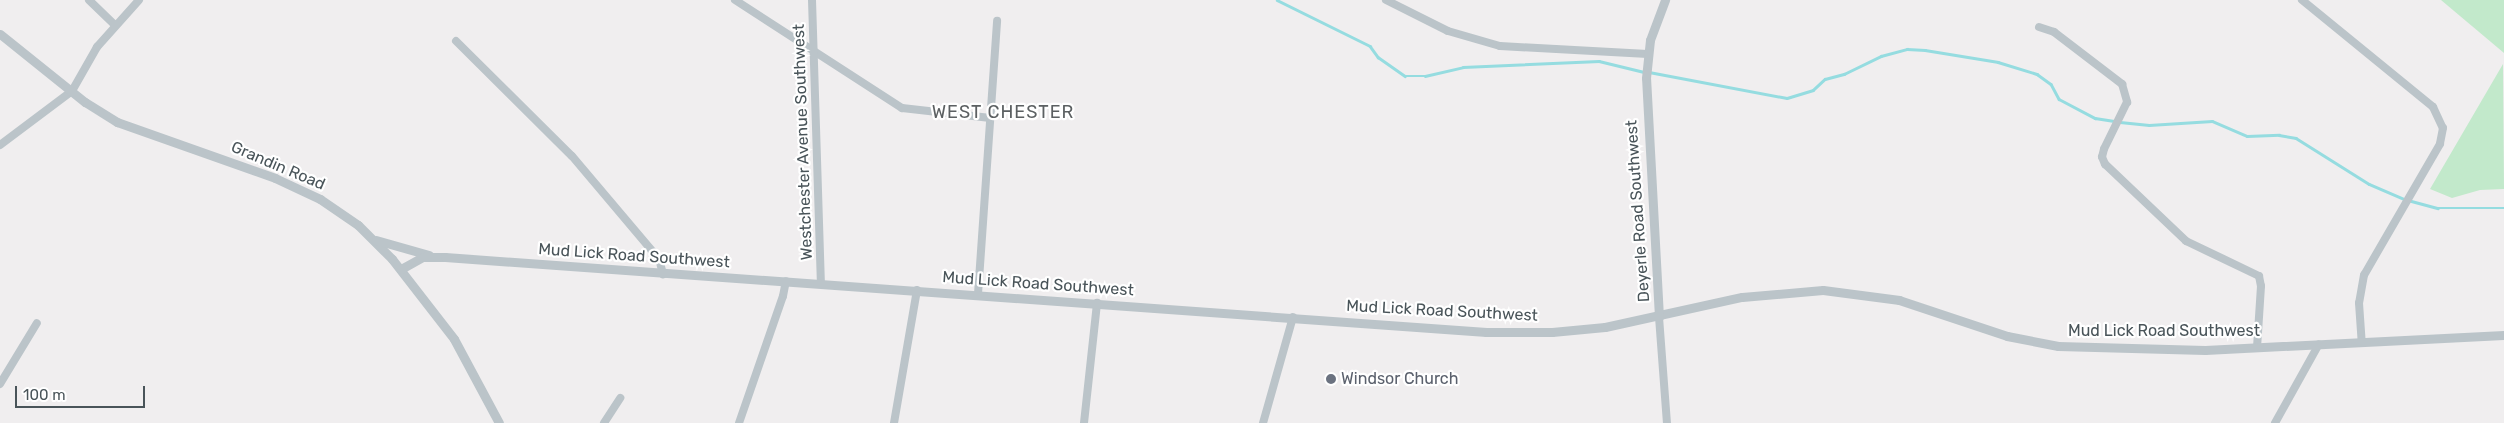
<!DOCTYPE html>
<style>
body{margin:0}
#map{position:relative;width:2504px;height:423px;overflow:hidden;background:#f0eeef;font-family:Rubik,sans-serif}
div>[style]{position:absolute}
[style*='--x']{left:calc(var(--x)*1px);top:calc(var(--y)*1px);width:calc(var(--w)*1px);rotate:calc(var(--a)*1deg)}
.green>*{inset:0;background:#c2e9cb}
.stream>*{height:2.5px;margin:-1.25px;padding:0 1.25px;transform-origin:1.25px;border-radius:1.25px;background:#95dce0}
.minor>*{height:8px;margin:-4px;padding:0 4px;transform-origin:4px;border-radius:4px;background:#bbc4c9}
.tertiary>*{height:9px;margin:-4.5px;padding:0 4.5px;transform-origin:4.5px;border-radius:4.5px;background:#bbc4c9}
.dots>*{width:14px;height:14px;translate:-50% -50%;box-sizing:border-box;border:2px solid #fff;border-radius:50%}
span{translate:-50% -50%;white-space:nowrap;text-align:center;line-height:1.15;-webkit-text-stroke:4.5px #fff;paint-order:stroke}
.street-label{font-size:16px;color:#495459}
.worship-label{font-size:16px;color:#5b616d}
.left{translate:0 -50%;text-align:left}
.neighbourhood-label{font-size:18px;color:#5c6062;letter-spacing:1px}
.scale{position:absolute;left:15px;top:386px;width:130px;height:22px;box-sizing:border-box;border:2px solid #495459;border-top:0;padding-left:6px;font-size:15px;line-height:18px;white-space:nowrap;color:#495459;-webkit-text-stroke:4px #fff;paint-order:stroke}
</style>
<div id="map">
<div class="green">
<i style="clip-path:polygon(2441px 0,2504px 0,2504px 53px)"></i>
<i style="clip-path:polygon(2503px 64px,2504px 189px,2480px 190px,2452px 198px,2430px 189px)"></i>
</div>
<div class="stream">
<i style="--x:1277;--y:0;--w:104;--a:26.3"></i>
<i style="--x:1370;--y:46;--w:14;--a:54"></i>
<i style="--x:1378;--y:57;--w:33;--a:35"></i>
<i style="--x:1405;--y:76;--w:20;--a:0"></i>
<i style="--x:1425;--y:76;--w:39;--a:-13"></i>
<i style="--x:1463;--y:67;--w:136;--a:-2.5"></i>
<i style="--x:1599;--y:61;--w:46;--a:13.7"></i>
<i style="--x:1649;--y:72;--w:140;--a:10.7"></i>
<i style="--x:1787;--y:98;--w:27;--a:-17"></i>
<i style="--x:1813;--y:90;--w:16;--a:-43"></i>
<i style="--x:1825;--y:79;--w:20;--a:-15"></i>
<i style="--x:1844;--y:74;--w:41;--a:-25.9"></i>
<i style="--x:1881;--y:56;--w:27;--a:-15"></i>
<i style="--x:1907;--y:49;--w:18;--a:3"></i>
<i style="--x:1925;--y:50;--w:74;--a:9.3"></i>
<i style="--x:1998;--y:62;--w:41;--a:17.1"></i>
<i style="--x:2037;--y:74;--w:17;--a:36"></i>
<i style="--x:2051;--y:84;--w:17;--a:62"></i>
<i style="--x:2059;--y:99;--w:41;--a:27.8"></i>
<i style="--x:2095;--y:118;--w:19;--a:9"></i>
<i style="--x:2120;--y:122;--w:29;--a:6"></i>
<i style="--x:2149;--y:125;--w:63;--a:-3.6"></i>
<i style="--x:2212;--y:121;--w:38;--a:23"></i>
<i style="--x:2247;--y:136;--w:32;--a:-2"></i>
<i style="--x:2279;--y:135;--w:17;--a:10"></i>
<i style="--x:2296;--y:138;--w:86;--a:32.2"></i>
<i style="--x:2369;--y:184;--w:38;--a:23"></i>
<i style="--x:2404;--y:199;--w:35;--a:15"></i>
<i style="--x:2438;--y:208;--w:66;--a:0"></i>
</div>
<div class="minor">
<i style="--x:89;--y:0;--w:35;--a:44"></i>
<i style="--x:735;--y:0;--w:199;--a:32.9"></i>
<i style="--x:902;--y:108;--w:89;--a:6.5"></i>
<i style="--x:812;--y:0;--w:283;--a:88.2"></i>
<i style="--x:1386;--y:0;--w:69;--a:26.6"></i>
<i style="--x:1448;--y:31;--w:54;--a:16.1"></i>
<i style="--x:1500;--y:46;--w:148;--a:3.1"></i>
<i style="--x:2302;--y:0;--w:169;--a:39.2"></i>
<i style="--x:2433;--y:107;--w:23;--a:65"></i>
<i style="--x:2443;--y:128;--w:16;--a:101"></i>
<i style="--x:2440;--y:144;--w:151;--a:120.1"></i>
<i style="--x:2364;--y:275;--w:28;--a:100"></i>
<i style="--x:2359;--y:303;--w:39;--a:86"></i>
<i style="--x:2039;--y:27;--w:16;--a:18"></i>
<i style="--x:2054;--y:32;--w:86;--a:37.4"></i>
<i style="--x:2122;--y:84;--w:19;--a:74"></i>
<i style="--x:2127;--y:102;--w:52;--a:116.1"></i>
<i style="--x:2104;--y:149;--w:8;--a:104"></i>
<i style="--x:2102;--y:157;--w:8;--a:67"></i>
<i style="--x:2105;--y:164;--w:112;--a:43.5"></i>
<i style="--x:2186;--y:241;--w:81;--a:25.6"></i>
<i style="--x:2259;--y:276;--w:10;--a:79"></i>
<i style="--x:2261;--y:286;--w:62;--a:93.7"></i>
<i style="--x:456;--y:41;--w:163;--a:44.8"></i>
<i style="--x:572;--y:156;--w:135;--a:49.8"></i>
<i style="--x:659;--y:259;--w:16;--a:75"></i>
<i style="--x:0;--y:145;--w:90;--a:-36.9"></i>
<i style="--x:72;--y:91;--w:51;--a:-60.4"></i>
<i style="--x:97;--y:47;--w:63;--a:-48.2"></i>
<i style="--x:978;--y:294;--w:274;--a:-86"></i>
<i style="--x:1659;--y:317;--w:106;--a:85.7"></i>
<i style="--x:0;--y:384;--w:71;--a:-58.8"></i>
<i style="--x:604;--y:423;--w:30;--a:-57"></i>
<i style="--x:739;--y:423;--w:134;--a:-70.9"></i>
<i style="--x:783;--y:296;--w:15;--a:-79"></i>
<i style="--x:894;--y:423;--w:135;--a:-80.2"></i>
<i style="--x:1084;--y:423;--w:121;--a:-83.8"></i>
<i style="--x:1263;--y:423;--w:110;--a:-74.2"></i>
<i style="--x:2275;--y:423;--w:90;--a:-60.9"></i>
</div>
<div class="tertiary">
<i style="--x:0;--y:34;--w:109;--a:38.7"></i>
<i style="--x:85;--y:102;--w:38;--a:32"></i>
<i style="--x:117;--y:122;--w:168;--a:19.5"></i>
<i style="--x:275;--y:178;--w:50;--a:25"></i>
<i style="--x:320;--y:199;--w:46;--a:34.4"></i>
<i style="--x:358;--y:225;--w:48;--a:45"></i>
<i style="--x:392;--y:259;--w:101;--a:52.2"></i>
<i style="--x:454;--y:339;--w:95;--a:61.8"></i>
<i style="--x:376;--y:240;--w:55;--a:15.8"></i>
<i style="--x:401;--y:269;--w:25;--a:-29"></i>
<i style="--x:423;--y:257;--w:22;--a:0"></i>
<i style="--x:445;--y:257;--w:1044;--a:4.12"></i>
<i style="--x:1486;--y:332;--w:66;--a:0"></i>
<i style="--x:1552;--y:332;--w:53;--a:-5.4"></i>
<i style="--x:1605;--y:327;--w:140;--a:-12.4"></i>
<i style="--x:1742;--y:297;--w:81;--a:-4.9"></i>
<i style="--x:1823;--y:290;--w:77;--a:7.5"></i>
<i style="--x:1899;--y:300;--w:114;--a:18.4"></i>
<i style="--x:2007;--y:336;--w:52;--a:11.1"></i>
<i style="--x:2058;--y:346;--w:147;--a:1.6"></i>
<i style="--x:2205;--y:350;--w:299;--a:-2.9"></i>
<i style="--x:1659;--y:317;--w:239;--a:-93.1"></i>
<i style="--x:1646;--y:78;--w:38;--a:-84"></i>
<i style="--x:1650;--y:40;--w:43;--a:-69.4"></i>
</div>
<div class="dots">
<i style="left:1331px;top:379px;background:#6b7280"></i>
</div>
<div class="street-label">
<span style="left:803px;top:142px;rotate:-92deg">Westchester Avenue Southwest</span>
<span style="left:278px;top:166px;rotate:23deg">Grandin Road</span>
<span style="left:1638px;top:211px;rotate:-94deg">Deyerle Road Southwest</span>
<span style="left:634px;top:256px;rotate:4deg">Mud Lick Road Southwest</span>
<span style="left:1038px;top:284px;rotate:4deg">Mud Lick Road Southwest</span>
<span style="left:1442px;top:311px;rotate:3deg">Mud Lick Road Southwest</span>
<span style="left:2164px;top:331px">Mud Lick Road Southwest</span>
</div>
<div class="worship-label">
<span class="left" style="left:1341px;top:379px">Windsor Church</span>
</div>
<div class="neighbourhood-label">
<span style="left:1003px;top:112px">WEST CHESTER</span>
</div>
<div class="scale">100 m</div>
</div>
